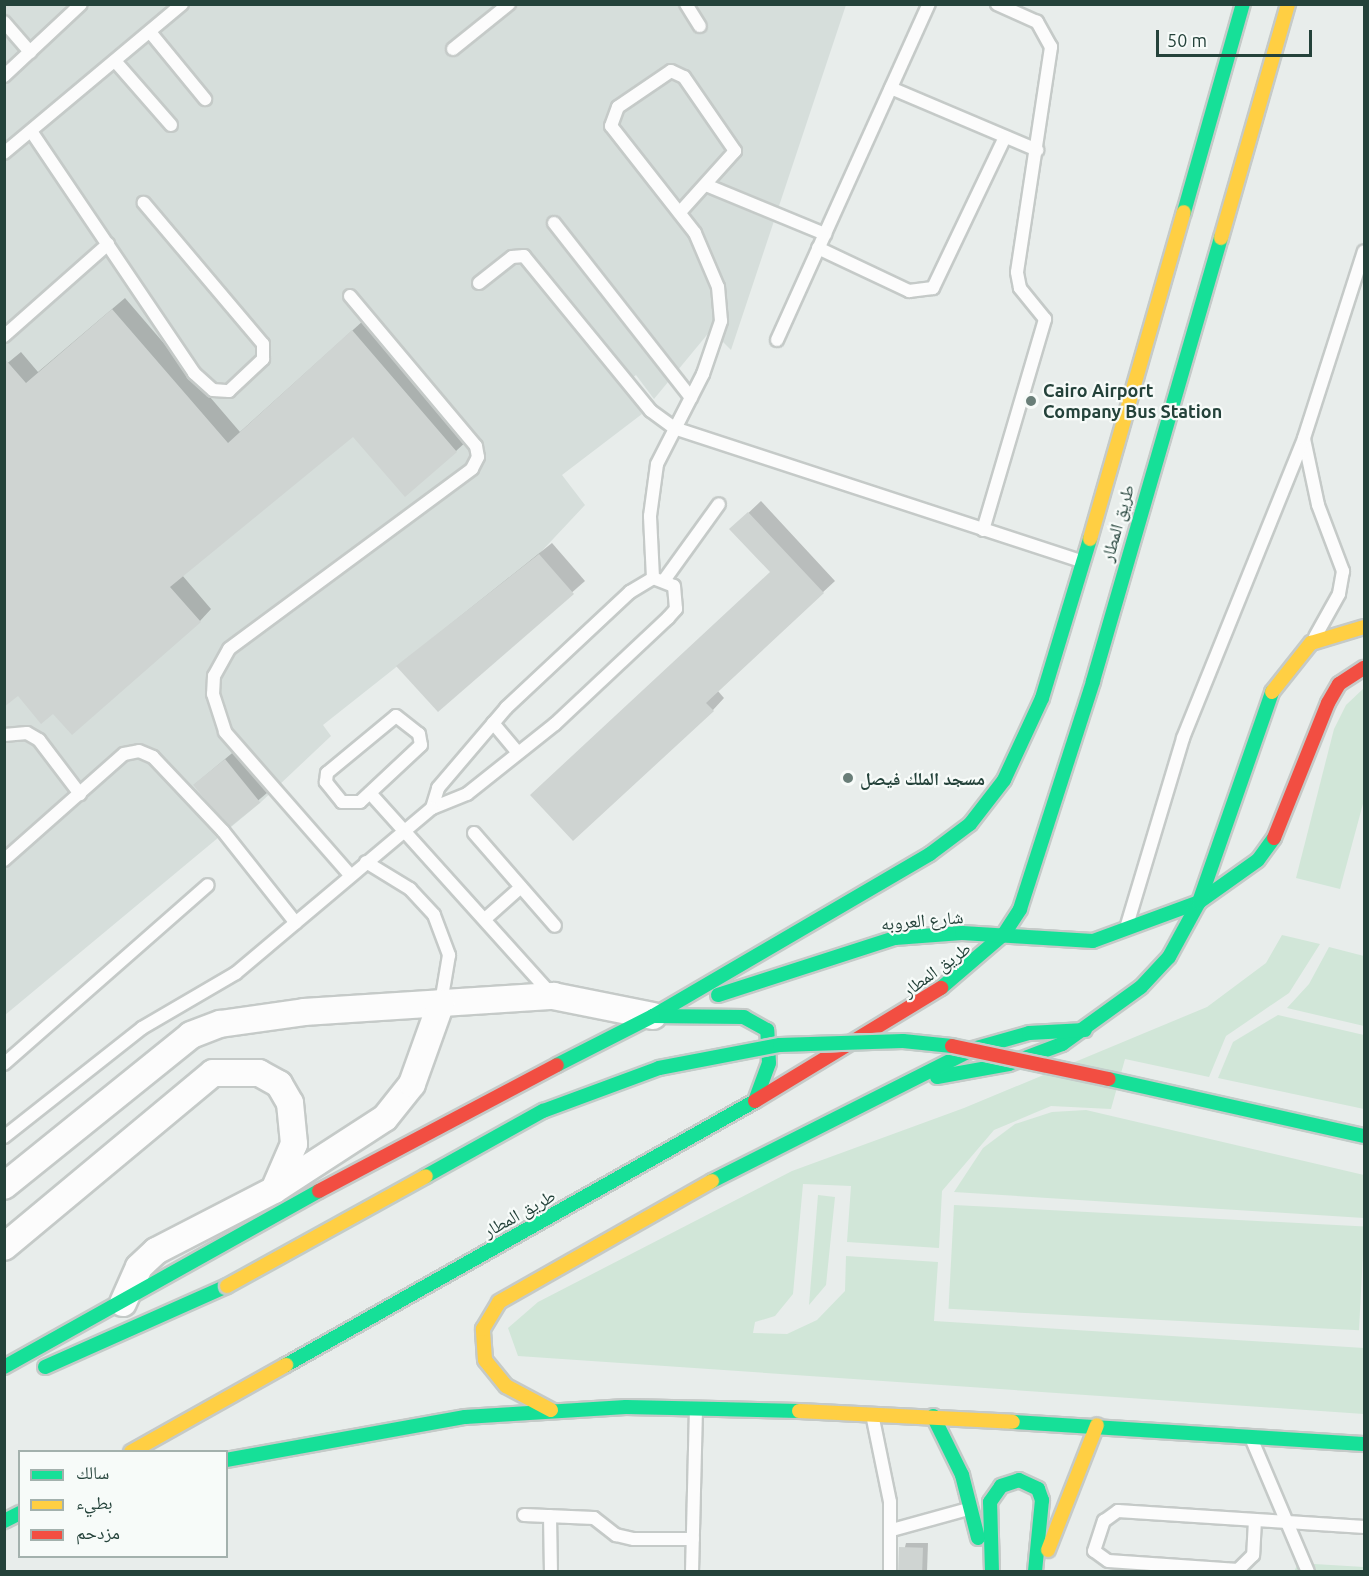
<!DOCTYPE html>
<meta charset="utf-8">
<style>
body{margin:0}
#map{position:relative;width:1369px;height:1576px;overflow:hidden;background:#e8edeb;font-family:Ubuntu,"Noto Naskh Arabic",sans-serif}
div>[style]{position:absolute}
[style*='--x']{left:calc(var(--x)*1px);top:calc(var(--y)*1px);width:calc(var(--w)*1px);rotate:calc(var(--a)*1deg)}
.built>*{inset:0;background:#d6dedb}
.green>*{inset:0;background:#d1e6d8;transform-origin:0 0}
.shadow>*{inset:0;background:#0003;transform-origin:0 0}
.building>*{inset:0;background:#cfd4d2;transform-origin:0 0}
.roads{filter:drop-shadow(2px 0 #c5cac8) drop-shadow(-2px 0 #c5cac8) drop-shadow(0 2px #c5cac8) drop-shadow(0 -2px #c5cac8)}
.lane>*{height:12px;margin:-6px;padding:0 6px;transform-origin:6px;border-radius:6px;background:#fcfcfc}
.street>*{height:26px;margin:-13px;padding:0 13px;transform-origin:13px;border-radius:13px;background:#fcfcfc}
.fast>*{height:14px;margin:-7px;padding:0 7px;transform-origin:7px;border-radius:7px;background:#16e098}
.slow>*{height:14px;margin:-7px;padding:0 7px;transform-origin:7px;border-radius:7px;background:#ffcf43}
.jam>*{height:14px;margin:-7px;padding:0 7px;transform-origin:7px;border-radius:7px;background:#f24e42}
.bridges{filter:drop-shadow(2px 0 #c3ccc9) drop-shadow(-2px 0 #c3ccc9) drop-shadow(0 2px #c3ccc9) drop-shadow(0 -2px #c3ccc9)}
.fast-bridge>*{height:14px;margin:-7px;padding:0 7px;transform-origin:7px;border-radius:7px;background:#16e098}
.slow-bridge>*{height:14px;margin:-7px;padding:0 7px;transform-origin:7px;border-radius:7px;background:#ffcf43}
.jam-bridge>*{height:14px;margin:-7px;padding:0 7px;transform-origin:7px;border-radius:7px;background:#f24e42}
.dots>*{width:16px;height:16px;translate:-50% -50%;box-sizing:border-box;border:3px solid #f7fbf9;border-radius:50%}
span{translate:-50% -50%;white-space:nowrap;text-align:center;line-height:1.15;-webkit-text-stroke:4.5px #f7fbf9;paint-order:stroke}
.poi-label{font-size:18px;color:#24423a;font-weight:700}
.left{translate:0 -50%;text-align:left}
.street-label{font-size:18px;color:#24423a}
.frame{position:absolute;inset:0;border:6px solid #24423a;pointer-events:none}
.legend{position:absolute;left:18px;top:1450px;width:210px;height:108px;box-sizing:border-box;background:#f7fbf9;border:2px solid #a3b1ad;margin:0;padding:8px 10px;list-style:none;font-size:18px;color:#24423a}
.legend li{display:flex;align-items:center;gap:12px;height:30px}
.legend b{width:30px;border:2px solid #a3b1ad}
.scale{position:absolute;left:1156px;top:30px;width:156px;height:27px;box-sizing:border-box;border:3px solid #24423a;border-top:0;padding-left:8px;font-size:18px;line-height:21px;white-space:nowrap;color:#24423a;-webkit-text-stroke:4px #f7fbf9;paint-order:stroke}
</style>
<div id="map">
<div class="built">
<i style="clip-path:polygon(5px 5px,846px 5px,731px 350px,711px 330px,654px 399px,636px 375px,622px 386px,642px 414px,562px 475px,585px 505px,539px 554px,323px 725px,331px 736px,260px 803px,5px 1015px)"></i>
</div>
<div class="green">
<i style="clip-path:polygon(1364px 688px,1364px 800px,1340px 889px,1296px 878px,1334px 729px,1346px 705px)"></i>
<i style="clip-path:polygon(1282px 935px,1320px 944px,1289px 993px,1226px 1036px,1209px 1077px,1125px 1059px,1111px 1109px,1051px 1106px,994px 1130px,942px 1191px,939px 1248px,847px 1242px,851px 1186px,803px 1184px,793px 1294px,775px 1316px,755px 1322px,753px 1333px,787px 1334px,817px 1320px,845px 1291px,846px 1256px,938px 1262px,934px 1321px,1364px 1348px,1364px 1414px,518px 1356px,508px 1328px,538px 1302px,792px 1171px,964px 1108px,1207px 1007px,1266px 963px)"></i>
<i style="clip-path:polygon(1329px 947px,1364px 956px,1364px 1026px,1287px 1008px,1309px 984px)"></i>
<i style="clip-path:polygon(1278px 1015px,1364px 1035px,1364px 1109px,1218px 1078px,1233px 1042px)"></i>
<i style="clip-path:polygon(1086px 1110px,1364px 1175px,1364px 1218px,954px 1192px,983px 1148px,1015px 1124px,1052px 1112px)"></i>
<i style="clip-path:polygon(818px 1195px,835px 1197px,826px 1285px,809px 1305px)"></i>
<i style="left:954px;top:1205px;width:411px;height:104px;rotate:3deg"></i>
<i style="clip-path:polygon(1298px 1563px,1364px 1567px,1364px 1571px,1294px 1572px)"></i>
</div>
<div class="shadow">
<i style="clip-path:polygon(125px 298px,240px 432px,364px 320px,468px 440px,456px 451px,354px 435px,182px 575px,211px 609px,200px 621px,53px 712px,18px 694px,4px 366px,21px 352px,38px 372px)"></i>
<i style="clip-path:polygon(761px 501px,835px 581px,717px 690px,724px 698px,713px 710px,573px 839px,772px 572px,743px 518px)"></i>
<i style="clip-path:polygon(552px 543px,585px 581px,438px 710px,398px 666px)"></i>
<i style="left:237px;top:749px;width:53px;height:55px;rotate:50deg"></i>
<i style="clip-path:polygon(906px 1543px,928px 1543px,927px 1572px,899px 1572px)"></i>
</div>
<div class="building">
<i style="clip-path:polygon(112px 309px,228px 443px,352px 330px,457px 452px,405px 497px,353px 437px,170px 587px,201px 622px,72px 735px,53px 714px,41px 724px,18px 696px,4px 707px,4px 358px,26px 383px)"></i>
<i style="clip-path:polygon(748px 512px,824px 593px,706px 703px,714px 711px,573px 841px,530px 795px,770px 572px,729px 529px)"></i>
<i style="clip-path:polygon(539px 554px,574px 594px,438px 712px,396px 666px)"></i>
<i style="left:225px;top:759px;width:56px;height:41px;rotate:51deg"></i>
<i style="left:899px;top:1547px;width:24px;height:25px;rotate:2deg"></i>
</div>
<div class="roads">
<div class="lane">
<i style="--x:686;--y:4;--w:26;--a:58"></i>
<i style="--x:4;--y:22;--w:40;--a:49"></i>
<i style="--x:150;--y:32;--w:87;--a:50.6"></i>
<i style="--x:453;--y:49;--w:72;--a:-38.8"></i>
<i style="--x:115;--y:61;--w:85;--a:48.8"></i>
<i style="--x:4;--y:76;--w:105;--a:-43.1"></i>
<i style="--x:891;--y:88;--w:159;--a:23"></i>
<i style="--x:31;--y:131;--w:292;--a:56"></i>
<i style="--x:194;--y:373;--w:25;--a:42"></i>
<i style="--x:213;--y:390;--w:16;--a:4"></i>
<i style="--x:229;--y:391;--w:47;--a:-43.3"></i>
<i style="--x:263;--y:359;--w:15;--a:-90"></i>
<i style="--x:263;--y:344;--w:185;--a:-130.2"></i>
<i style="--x:4;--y:153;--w:232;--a:-39.9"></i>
<i style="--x:706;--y:185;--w:129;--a:22.4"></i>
<i style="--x:554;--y:223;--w:222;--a:51.9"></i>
<i style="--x:818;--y:248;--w:101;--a:25.3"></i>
<i style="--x:909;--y:291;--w:24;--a:-7"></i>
<i style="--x:933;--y:288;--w:167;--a:-64.5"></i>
<i style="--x:479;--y:283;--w:42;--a:-38.2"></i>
<i style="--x:512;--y:257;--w:12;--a:-5"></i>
<i style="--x:524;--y:256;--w:200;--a:50.7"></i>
<i style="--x:651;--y:411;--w:29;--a:36"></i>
<i style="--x:674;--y:428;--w:430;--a:18.1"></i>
<i style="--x:350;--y:296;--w:196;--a:50"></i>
<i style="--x:476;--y:446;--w:11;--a:80"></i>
<i style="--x:478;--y:457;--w:13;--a:117"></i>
<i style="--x:472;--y:469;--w:302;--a:143.5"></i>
<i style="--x:229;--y:649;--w:31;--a:119"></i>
<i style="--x:214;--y:676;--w:18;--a:93"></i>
<i style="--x:213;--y:694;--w:40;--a:72"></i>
<i style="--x:225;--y:732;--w:190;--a:48.8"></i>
<i style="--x:4;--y:336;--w:139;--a:-41.5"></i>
<i style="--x:777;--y:340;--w:369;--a:-65.7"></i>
<i style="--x:1304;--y:439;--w:67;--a:78"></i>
<i style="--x:1318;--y:505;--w:71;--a:69.3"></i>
<i style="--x:1343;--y:571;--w:23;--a:100"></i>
<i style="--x:1339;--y:594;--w:49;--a:119.2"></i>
<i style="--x:983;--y:530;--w:220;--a:-73.6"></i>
<i style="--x:1045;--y:319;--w:40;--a:-129"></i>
<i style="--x:1020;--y:288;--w:16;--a:-101"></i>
<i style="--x:1017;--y:272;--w:228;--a:-81.4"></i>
<i style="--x:1051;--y:47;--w:29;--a:-119"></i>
<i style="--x:1037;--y:22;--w:44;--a:-155.8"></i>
<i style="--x:653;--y:578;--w:62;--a:-92.8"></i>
<i style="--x:650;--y:516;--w:52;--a:-82.3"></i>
<i style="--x:657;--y:464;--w:101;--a:-62.9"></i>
<i style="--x:703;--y:374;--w:56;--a:-71.2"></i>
<i style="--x:721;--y:321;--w:34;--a:-95"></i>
<i style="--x:718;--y:287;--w:59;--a:-113.1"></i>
<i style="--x:695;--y:233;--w:136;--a:-128.1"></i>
<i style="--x:611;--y:126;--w:20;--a:-70"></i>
<i style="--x:618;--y:107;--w:64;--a:-34.2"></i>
<i style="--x:671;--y:71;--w:14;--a:25"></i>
<i style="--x:684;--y:77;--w:90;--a:55.4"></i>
<i style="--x:735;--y:151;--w:82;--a:132"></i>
<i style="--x:653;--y:578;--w:22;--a:21"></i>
<i style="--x:674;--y:586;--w:23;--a:85"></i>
<i style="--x:676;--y:609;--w:12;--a:132"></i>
<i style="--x:668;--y:618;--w:155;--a:136.8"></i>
<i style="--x:555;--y:724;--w:112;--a:141.5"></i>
<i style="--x:467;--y:794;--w:38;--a:158"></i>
<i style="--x:432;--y:808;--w:21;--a:-73"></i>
<i style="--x:438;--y:788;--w:105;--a:-49.6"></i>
<i style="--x:506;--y:708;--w:170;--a:-43.1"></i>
<i style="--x:630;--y:592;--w:27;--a:-31"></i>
<i style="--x:665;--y:579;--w:92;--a:-54.2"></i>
<i style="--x:396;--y:716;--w:29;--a:38"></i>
<i style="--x:419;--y:734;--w:11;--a:80"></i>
<i style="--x:421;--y:745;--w:83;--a:136.9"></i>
<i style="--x:360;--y:802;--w:18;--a:180"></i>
<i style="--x:342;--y:802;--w:26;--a:-129"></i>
<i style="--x:326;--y:782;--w:9;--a:-84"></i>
<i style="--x:327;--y:773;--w:89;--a:-39.6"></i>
<i style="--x:493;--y:723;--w:39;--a:50"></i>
<i style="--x:4;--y:735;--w:23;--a:-5"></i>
<i style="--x:27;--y:733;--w:14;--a:30"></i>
<i style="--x:39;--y:740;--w:68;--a:52.8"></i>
<i style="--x:370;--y:793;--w:272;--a:48"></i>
<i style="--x:474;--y:833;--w:123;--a:48.9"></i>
<i style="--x:4;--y:860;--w:160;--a:-41.5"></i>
<i style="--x:124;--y:754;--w:15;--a:-11"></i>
<i style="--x:139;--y:751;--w:15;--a:23"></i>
<i style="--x:153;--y:757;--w:102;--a:46.6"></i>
<i style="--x:223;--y:831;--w:117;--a:51.6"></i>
<i style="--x:366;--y:862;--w:52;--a:31.5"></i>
<i style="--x:410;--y:889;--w:35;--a:47"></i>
<i style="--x:434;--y:915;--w:43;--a:69.4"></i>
<i style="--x:449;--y:955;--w:49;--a:99.5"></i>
<i style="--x:485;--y:919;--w:48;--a:-41.6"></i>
<i style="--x:1127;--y:925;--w:195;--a:-73.3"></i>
<i style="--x:1183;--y:738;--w:323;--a:-68"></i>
<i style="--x:1304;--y:438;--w:196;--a:-72.2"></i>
<i style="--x:4;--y:1064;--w:271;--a:-41.3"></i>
<i style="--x:4;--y:1137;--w:176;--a:-38.3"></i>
<i style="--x:142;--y:1028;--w:109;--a:-30.3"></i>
<i style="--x:236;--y:973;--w:256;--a:-40.1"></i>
<i style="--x:872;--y:1414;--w:90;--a:78.4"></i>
<i style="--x:890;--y:1502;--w:70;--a:90"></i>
<i style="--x:1252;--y:1440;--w:143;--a:67"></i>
<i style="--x:524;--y:1515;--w:70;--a:2.5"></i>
<i style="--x:594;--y:1518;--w:28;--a:38"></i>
<i style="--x:616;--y:1535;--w:18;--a:13"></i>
<i style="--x:634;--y:1539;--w:59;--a:0"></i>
<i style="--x:550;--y:1516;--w:56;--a:89"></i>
<i style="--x:1255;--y:1520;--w:35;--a:93"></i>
<i style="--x:1253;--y:1555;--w:21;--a:135"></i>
<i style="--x:1238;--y:1570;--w:130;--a:-176"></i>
<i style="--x:1108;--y:1561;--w:17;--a:-144"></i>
<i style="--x:1094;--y:1551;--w:32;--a:-72"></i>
<i style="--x:1104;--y:1521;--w:17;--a:-36"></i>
<i style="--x:1118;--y:1511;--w:247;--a:3.7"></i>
<i style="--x:892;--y:1530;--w:79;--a:-15.4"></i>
<i style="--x:692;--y:1572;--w:161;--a:-88.6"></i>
</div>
<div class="street">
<i style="--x:4;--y:1186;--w:240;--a:-38.9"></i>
<i style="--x:191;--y:1035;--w:31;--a:-21"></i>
<i style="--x:220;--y:1024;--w:85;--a:-8.1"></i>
<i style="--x:304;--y:1012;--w:250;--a:-3.7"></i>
<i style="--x:553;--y:996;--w:102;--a:11.3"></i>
<i style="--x:4;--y:1247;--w:272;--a:-39.8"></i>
<i style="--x:213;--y:1073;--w:46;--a:0"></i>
<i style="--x:259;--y:1073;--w:23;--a:29"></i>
<i style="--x:279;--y:1084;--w:22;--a:60"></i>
<i style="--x:290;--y:1103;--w:41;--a:84.4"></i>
<i style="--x:294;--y:1144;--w:50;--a:113.5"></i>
<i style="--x:123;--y:1303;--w:39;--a:-66"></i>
<i style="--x:139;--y:1267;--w:23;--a:-43"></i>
<i style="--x:156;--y:1251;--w:133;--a:-27.3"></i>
<i style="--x:274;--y:1190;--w:132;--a:-33"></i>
<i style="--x:385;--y:1118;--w:43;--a:-51.5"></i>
<i style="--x:412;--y:1084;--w:86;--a:-70.3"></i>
</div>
<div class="fast">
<i style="--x:1184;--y:212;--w:216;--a:-74.2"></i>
<i style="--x:941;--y:988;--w:83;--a:-40.6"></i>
<i style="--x:1004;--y:934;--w:30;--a:-57"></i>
<i style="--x:1020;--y:909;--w:239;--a:-72.2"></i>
<i style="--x:1093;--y:681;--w:461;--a:-73.9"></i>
<i style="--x:718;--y:995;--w:186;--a:-17.9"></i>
<i style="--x:895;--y:938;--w:67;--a:-4.3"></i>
<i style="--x:962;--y:933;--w:131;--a:3.5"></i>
<i style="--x:1093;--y:941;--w:113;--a:-20.2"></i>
<i style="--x:1199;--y:902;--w:72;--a:-35.4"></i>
<i style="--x:1258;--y:860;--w:27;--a:-54"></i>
<i style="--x:653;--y:1016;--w:321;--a:-30.3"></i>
<i style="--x:930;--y:854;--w:50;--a:-36.9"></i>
<i style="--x:970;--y:824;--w:56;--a:-52.3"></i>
<i style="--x:1004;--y:780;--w:90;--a:-65.1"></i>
<i style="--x:1042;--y:698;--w:166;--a:-73.2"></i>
<i style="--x:937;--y:1077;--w:73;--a:-10.2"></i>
<i style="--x:1009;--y:1064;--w:57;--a:-20.7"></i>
<i style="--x:1062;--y:1044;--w:97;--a:-35.8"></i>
<i style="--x:1141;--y:987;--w:41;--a:-47"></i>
<i style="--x:1169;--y:957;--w:63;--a:-61.4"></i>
<i style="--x:1199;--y:902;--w:222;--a:-70.8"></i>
<i style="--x:712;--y:1181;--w:292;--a:-26.8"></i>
<i style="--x:973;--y:1049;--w:58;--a:-15.9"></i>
<i style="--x:1029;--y:1033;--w:56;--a:-3.1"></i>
<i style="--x:286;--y:1365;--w:538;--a:-29.38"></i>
<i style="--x:755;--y:1101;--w:40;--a:-69.8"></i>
<i style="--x:769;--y:1063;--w:33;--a:-93"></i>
<i style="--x:767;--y:1030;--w:26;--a:-151"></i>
<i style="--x:744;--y:1017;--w:91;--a:-179.4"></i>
<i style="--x:653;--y:1016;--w:108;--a:153"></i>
<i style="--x:4;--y:1367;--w:361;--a:-29.2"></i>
<i style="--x:45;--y:1367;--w:199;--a:-24"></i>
<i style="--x:933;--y:1416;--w:66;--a:63.8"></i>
<i style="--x:962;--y:1475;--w:65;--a:75.7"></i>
<i style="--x:1013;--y:1422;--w:352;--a:3.6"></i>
<i style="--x:226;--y:1460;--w:243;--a:-10.2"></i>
<i style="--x:465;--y:1417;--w:161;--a:-3.6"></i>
<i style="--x:626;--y:1407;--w:173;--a:1.3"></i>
<i style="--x:4;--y:1521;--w:18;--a:-27"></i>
<i style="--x:992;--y:1572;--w:70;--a:-91.6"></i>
<i style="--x:990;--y:1502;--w:19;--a:-55"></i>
<i style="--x:1001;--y:1486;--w:19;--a:-18"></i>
<i style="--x:1019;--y:1480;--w:21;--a:25"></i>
<i style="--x:1038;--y:1489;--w:12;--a:70"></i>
<i style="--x:1042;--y:1500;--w:72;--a:95.6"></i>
</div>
<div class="slow">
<i style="--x:1221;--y:238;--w:243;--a:-74"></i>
<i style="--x:1090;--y:539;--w:340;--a:-74"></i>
<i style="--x:1272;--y:692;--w:63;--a:-51.5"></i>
<i style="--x:1311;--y:643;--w:55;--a:-16.8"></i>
<i style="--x:551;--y:1410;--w:51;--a:-151.9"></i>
<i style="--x:506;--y:1386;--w:33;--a:-129"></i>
<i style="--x:485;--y:1360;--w:31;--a:-94"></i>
<i style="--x:483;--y:1329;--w:31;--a:-59"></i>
<i style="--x:499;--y:1302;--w:245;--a:-29.6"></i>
<i style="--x:799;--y:1411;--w:214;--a:2.9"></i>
<i style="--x:131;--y:1452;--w:178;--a:-29.3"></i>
<i style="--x:1048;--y:1550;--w:134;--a:-68.6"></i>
</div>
<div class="jam">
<i style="--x:1274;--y:838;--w:145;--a:-68.2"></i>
<i style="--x:1328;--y:703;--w:22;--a:-60"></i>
<i style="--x:1339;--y:684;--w:30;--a:-33"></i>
<i style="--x:755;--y:1101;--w:218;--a:-31.3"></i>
<i style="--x:319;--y:1191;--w:269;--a:-27.9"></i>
</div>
</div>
<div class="bridges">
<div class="fast-bridge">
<i style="--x:1109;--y:1079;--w:261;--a:12.6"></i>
<i style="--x:426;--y:1176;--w:134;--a:-29.1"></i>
<i style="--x:543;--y:1111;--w:124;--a:-20.3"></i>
<i style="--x:659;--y:1068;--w:123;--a:-10.8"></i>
<i style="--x:780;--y:1045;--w:123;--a:-1.9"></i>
<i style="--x:903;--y:1041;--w:49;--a:5.8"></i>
</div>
<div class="slow-bridge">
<i style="--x:227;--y:1286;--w:227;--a:-28.9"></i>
</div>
<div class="jam-bridge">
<i style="--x:952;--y:1046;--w:160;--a:11.9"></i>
</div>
</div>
<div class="dots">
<i style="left:1031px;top:401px;background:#697e78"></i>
<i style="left:848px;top:778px;background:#697e78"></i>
</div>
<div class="poi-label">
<span class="left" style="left:1043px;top:401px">Cairo Airport<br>Company Bus Station</span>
<span class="left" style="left:860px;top:778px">مسجد الملك فيصل</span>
</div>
<div class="street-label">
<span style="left:1117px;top:523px;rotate:-74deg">طريق المطار</span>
<span style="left:922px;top:920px;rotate:-5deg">شارع العروبه</span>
<span style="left:936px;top:969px;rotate:-36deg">طريق المطار</span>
<span style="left:519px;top:1213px;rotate:-29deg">طريق المطار</span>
</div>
<div class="frame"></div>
<ul class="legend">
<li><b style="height:8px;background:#16e098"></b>سالك</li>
<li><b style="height:8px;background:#ffcf43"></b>بطيء</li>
<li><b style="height:8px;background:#f24e42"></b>مزدحم</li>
</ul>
<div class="scale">50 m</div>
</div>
